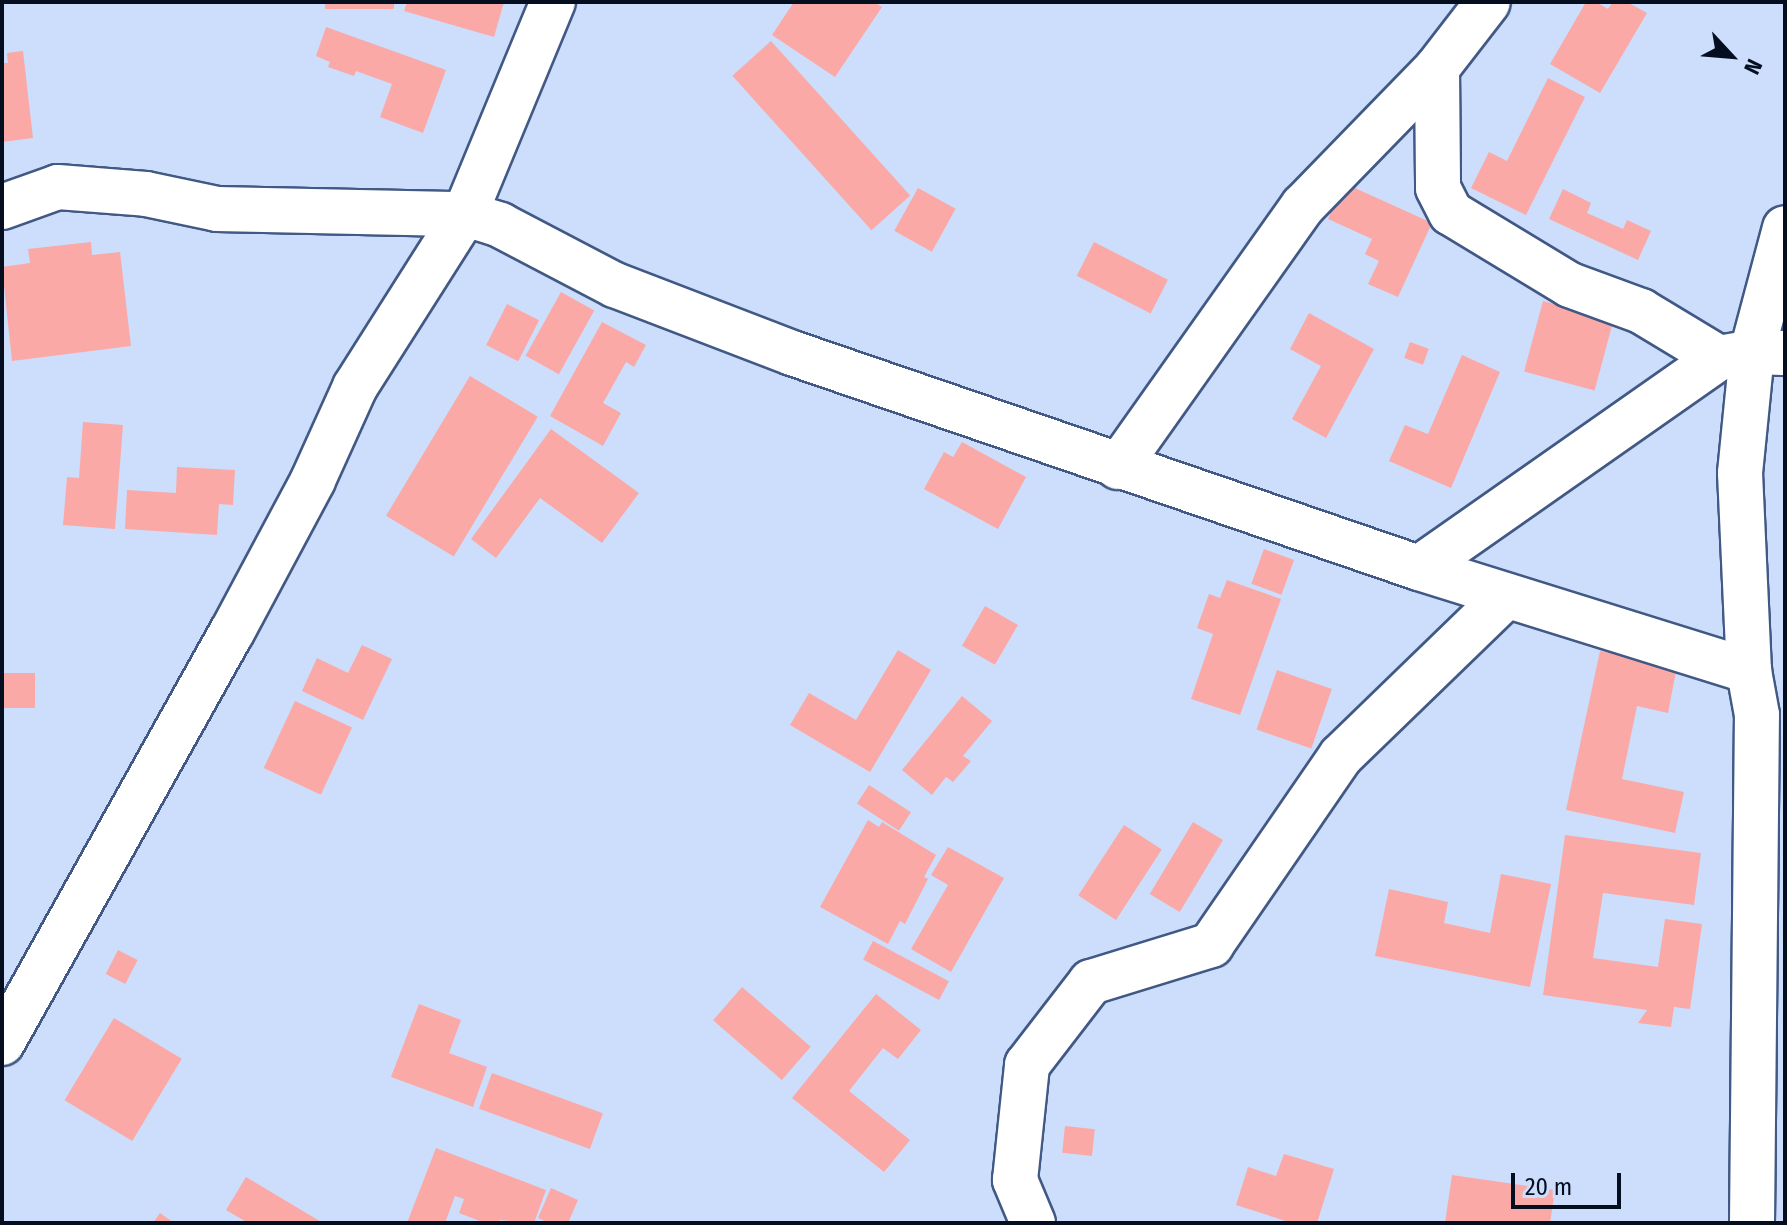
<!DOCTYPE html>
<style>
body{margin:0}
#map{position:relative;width:1787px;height:1225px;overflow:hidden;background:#ccdefc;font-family:"Fira Sans Condensed",sans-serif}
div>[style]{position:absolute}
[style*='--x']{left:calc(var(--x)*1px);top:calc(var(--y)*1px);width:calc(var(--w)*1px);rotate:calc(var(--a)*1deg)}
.building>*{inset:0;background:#faa9a6;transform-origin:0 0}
.roads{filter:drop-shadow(2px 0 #415984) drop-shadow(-2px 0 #415984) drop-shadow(0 2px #415984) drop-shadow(0 -2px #415984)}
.minor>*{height:44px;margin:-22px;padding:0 22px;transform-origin:22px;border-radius:22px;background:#fff}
span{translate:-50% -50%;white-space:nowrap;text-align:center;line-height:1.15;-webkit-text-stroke:7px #ccdefc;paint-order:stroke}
.frame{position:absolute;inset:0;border:4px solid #050e1f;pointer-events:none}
.north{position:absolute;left:1691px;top:16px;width:80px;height:80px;-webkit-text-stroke:6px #ccdefc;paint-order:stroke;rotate:116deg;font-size:22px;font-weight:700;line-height:32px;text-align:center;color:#050e1f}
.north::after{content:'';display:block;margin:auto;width:28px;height:36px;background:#050e1f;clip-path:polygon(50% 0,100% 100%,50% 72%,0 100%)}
.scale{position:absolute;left:1511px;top:1173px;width:110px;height:36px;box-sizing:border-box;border:4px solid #050e1f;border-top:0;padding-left:10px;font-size:24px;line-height:28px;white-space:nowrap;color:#050e1f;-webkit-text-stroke:6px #ccdefc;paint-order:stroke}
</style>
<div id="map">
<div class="building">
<i style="left:325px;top:2px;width:69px;height:7px"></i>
<i style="clip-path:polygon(407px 2px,504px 2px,494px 37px,404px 11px)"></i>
<i style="clip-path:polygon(794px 2px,874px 2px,882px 7px,835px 77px,772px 35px)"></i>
<i style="clip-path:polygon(1586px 2px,1596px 2px,1608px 9px,1613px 2px,1627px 2px,1647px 13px,1600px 93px,1550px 64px)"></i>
<i style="clip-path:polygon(326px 27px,446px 70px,423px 133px,380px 117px,392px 84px,356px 71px,354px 76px,328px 67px,330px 62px,316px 56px)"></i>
<i style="left:771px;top:41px;width:208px;height:52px;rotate:48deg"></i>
<i style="clip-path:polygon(23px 51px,33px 138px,2px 142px,2px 63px,8px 63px,7px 53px)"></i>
<i style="clip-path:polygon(1548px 78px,1585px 97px,1526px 215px,1471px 188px,1489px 152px,1507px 161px)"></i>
<i style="clip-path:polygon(1344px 183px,1432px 223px,1398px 297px,1368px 284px,1379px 261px,1365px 254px,1372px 239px,1328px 219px)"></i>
<i style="left:918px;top:188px;width:43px;height:49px;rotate:29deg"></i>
<i style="clip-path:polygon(1563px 189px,1591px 203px,1587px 213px,1623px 229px,1627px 220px,1651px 231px,1638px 260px,1549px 219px)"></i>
<i style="clip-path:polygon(91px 242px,92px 255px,120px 252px,131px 346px,12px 361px,2px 267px,30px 263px,28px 249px)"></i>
<i style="left:1094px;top:242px;width:83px;height:38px;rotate:27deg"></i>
<i style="left:561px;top:292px;width:38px;height:73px;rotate:29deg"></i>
<i style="left:1543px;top:301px;width:73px;height:73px;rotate:15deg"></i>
<i style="left:507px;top:304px;width:36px;height:46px;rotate:27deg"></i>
<i style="clip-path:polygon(1309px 313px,1374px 349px,1326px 438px,1292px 419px,1321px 366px,1290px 349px)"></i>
<i style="clip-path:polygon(602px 322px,646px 345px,634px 367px,626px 362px,603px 403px,621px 413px,603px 446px,550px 416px)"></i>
<i style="left:1410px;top:342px;width:20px;height:17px;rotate:20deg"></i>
<i style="clip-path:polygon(1462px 355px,1500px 372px,1451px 488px,1389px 461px,1405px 425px,1428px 434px)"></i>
<i style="left:470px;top:376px;width:79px;height:163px;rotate:31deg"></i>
<i style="clip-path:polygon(83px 422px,123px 425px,115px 529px,63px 525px,67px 477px,79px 478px)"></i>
<i style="clip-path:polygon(551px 429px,639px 493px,602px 543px,540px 498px,496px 558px,471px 539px)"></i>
<i style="clip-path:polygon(962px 442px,1026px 477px,998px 529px,924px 489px,944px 452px,953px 457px)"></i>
<i style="clip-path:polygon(177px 467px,235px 470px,233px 505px,219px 504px,217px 535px,125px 529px,127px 490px,176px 493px)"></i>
<i style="left:1264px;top:549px;width:32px;height:37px;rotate:20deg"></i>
<i style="clip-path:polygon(1227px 580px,1281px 599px,1240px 715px,1191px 699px,1213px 634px,1197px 628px,1209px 594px,1220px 598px)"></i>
<i style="left:985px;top:606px;width:38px;height:46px;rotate:30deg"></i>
<i style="clip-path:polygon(362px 645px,392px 659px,363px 720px,302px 691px,317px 658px,348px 673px)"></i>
<i style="clip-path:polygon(898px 650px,931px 670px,870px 772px,790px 725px,809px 693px,856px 720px)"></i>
<i style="clip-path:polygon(1600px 651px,1677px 666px,1668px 713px,1637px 706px,1622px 779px,1684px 792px,1675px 833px,1566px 810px)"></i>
<i style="left:1277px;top:670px;width:58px;height:63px;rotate:19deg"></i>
<i style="left:2px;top:673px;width:33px;height:35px"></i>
<i style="clip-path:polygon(962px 696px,992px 721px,963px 756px,971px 761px,953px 782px,946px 777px,932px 795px,902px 770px)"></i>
<i style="left:295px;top:701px;width:63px;height:74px;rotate:25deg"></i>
<i style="left:869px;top:785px;width:50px;height:22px;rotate:33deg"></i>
<i style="clip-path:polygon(868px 820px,879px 827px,882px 822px,936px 855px,924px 877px,928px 879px,905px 924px,900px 921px,888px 944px,820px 907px)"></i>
<i style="left:1193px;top:822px;width:35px;height:84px;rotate:31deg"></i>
<i style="left:1124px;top:825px;width:45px;height:84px;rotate:33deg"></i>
<i style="clip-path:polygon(1565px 835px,1701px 853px,1694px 905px,1603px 893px,1593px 958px,1658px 967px,1665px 919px,1702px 924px,1690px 1009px,1674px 1007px,1671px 1027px,1638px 1023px,1647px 1010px,1543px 995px)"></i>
<i style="clip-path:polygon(948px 847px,1004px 878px,951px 972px,911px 949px,948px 885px,931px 875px)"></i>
<i style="clip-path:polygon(1501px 874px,1551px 884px,1530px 987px,1375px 956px,1389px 889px,1448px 902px,1444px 923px,1490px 933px)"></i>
<i style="left:873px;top:941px;width:86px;height:21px;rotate:28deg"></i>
<i style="left:118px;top:950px;width:22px;height:27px;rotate:27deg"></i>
<i style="left:742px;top:987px;width:91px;height:44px;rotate:41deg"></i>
<i style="clip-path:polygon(876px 994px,921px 1030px,898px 1059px,883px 1048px,849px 1091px,910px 1140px,884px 1172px,792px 1098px)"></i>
<i style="clip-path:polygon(419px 1004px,461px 1020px,449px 1053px,487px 1067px,473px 1107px,391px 1077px)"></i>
<i style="left:114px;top:1018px;width:79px;height:96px;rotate:31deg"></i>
<i style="left:492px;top:1073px;width:118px;height:38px;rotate:20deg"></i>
<i style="left:1065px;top:1126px;width:30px;height:27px;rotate:6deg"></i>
<i style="clip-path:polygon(436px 1148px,546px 1190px,534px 1223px,500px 1220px,498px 1223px,485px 1223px,459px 1213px,464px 1199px,455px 1196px,445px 1223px,407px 1223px)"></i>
<i style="clip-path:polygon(1284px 1154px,1334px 1169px,1317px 1223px,1292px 1223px,1236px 1205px,1248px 1167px,1276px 1176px)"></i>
<i style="clip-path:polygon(1452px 1175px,1555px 1190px,1550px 1223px,1445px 1223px)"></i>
<i style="clip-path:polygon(246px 1177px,323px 1223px,248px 1223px,226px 1210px)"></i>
<i style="clip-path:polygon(551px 1188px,578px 1200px,568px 1223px,549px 1223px,538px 1218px)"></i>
<i style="clip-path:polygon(160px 1213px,174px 1223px,153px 1223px)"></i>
</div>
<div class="roads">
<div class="minor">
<i style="--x:1437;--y:68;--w:120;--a:89.5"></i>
<i style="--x:1438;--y:188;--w:28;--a:63"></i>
<i style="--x:1451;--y:213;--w:139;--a:31.2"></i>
<i style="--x:1570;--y:285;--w:76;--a:20.1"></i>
<i style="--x:1641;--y:311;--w:91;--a:31.1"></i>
<i style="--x:1719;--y:358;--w:34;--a:-10"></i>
<i style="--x:1752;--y:352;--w:128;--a:-75.1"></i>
<i style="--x:2;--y:207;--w:59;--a:-19.7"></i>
<i style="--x:58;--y:187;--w:88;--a:4.5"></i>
<i style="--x:146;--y:194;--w:73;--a:11.9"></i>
<i style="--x:217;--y:209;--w:248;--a:1.2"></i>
<i style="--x:465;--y:214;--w:37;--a:17"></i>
<i style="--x:500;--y:225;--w:130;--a:27.6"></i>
<i style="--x:615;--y:285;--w:190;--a:21"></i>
<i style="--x:792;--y:353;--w:663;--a:18.93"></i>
<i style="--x:1419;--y:568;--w:346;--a:17.3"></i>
<i style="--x:1118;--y:467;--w:320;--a:-54.7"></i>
<i style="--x:1303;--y:206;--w:192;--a:-45.8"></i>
<i style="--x:1437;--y:68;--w:83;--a:-52.3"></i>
<i style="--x:1419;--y:568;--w:366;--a:-35"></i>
<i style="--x:2;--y:1043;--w:471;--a:-60.8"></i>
<i style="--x:232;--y:632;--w:172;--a:-61.9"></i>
<i style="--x:313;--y:480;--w:102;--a:-65.7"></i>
<i style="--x:355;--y:387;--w:205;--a:-57.6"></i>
<i style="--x:465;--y:214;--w:230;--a:-67.5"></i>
<i style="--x:1033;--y:1223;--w:47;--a:-112.7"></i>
<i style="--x:1015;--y:1180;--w:116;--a:-84"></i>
<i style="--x:1027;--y:1065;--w:105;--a:-52.4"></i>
<i style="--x:1091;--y:982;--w:126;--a:-17.1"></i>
<i style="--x:1211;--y:945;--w:229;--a:-55.5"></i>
<i style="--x:1341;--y:756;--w:230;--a:-44.1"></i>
<i style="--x:1752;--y:1223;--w:508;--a:-89.44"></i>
<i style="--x:1757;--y:715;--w:45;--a:-100.3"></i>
<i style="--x:1749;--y:671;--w:198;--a:-92.6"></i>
<i style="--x:1740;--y:473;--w:122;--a:-84.3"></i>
<i style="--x:1752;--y:352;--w:33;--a:2"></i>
</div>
</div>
<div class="frame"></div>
<div class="north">N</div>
<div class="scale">20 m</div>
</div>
